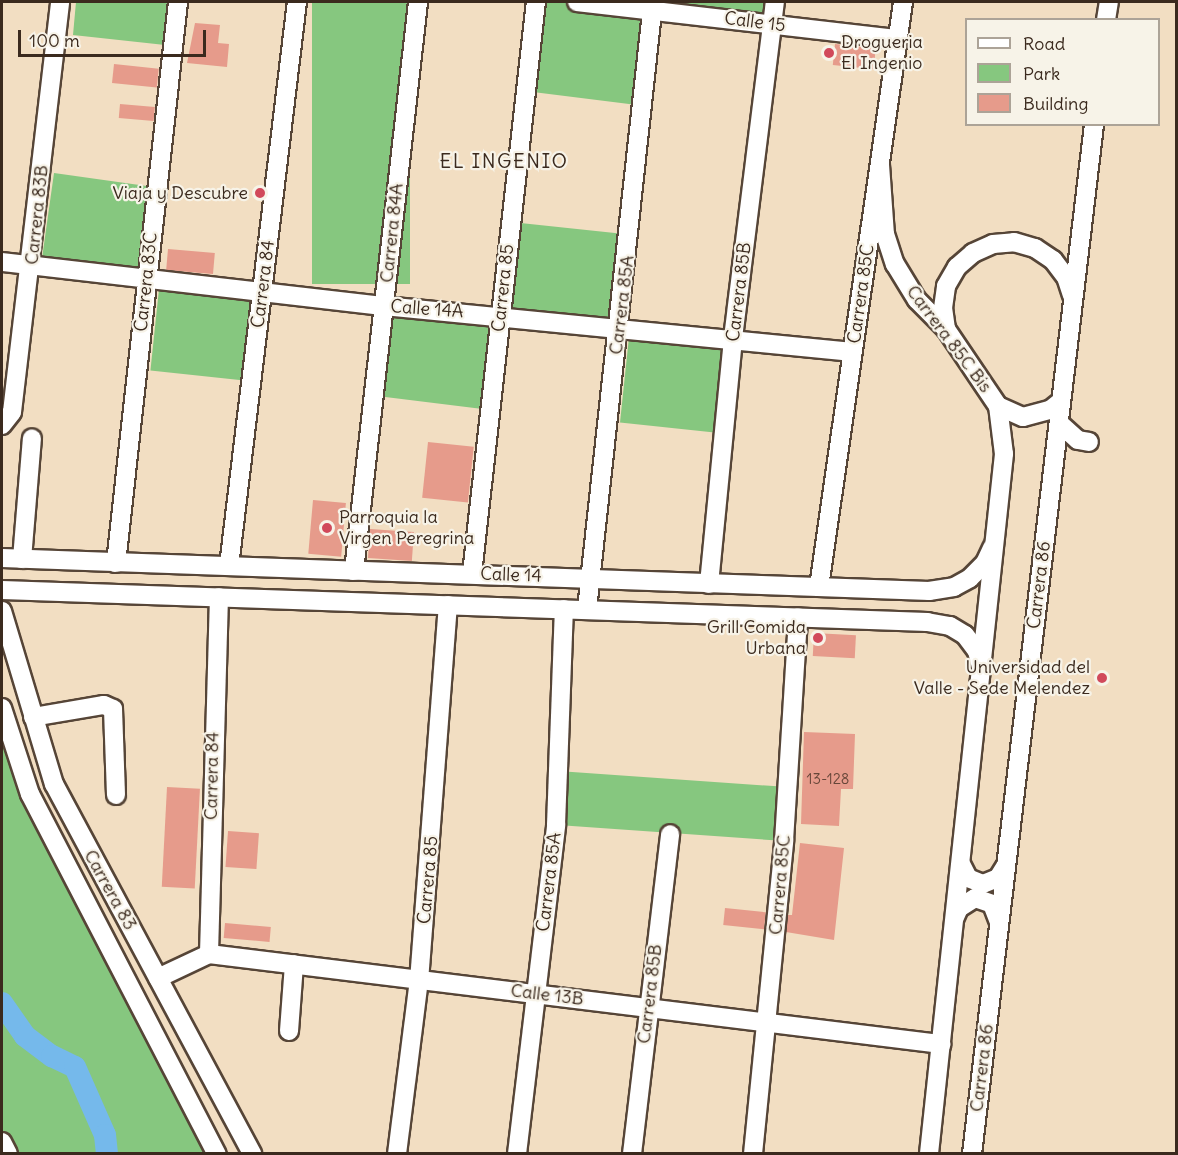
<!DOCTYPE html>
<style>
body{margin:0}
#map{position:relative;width:1178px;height:1155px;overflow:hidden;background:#f2dec2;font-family:Delius,sans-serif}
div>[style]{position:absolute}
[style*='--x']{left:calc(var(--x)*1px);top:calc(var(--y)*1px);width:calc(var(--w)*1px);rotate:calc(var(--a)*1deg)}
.green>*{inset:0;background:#86c77f;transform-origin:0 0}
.river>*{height:22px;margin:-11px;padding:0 11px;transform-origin:11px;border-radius:11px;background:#75b9eb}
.building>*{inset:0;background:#e69b8b;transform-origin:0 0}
.roads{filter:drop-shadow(2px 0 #564537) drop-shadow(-2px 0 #564537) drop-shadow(0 2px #564537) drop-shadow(0 -2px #564537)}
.minor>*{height:18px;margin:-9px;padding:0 9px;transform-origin:9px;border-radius:9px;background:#fff}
.dots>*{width:16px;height:16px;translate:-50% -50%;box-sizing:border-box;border:3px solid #f7f3e8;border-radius:50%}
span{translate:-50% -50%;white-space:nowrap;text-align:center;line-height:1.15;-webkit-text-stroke:4.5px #f7f3e8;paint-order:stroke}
.number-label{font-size:15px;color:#664639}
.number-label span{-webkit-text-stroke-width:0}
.street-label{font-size:18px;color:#3b2a1e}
.poi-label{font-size:18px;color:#3b2a1e}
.left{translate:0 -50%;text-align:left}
.right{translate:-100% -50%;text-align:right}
.neighbourhood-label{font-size:20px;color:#3b2a1e;letter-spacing:1.5px}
.frame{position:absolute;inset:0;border:3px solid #3b2a1e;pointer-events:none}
.legend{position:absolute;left:965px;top:18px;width:195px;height:108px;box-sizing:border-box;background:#f7f3e8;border:2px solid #aca397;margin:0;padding:8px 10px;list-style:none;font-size:18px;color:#3b2a1e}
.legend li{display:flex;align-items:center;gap:12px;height:30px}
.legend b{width:30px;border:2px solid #aca397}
.scale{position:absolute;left:18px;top:30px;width:188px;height:27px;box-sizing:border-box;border:3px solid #3b2a1e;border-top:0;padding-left:8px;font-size:18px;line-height:21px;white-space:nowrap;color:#3b2a1e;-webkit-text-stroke:4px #f7f3e8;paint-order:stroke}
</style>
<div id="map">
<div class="green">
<i style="clip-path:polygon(76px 2px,170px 2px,165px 45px,73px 35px)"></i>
<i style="left:312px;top:2px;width:98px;height:282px"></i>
<i style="clip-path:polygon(536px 2px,577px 2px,652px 10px,645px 106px,525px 91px)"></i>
<i style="clip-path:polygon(666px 2px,769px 2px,767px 16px)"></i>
<i style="left:54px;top:173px;width:97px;height:85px;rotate:8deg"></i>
<i style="left:511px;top:222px;width:121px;height:93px;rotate:6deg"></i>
<i style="left:159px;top:289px;width:99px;height:82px;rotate:6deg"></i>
<i style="left:390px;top:309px;width:104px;height:88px;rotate:7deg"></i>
<i style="left:629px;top:337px;width:102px;height:86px;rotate:6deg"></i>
<i style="clip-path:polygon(2px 708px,13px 748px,217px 1153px,8px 1153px,2px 1142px)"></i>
<i style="left:558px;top:771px;width:231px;height:54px;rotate:4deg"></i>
</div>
<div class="river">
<i style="--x:2;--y:1003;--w:40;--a:55.1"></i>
<i style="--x:25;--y:1036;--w:34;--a:37"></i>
<i style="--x:52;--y:1056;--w:25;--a:26"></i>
<i style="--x:75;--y:1067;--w:74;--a:66.2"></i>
<i style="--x:105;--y:1135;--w:19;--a:84"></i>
</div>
<div class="building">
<i style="clip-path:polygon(195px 23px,220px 25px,218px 43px,229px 44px,227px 67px,187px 63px)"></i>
<i style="left:835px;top:44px;width:41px;height:21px;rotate:6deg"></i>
<i style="left:114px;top:64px;width:45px;height:19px;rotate:6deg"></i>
<i style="left:120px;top:104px;width:35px;height:14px;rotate:5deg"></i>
<i style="left:168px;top:249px;width:47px;height:21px;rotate:5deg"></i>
<i style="left:428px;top:442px;width:46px;height:56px;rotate:6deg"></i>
<i style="left:313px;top:500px;width:33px;height:54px;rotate:5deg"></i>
<i style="left:370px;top:529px;width:44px;height:29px;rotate:4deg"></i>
<i style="left:814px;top:633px;width:42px;height:23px;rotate:3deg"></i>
<i style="clip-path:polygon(804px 732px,855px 734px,853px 789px,841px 789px,839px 826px,801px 824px)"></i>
<i style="left:167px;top:787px;width:33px;height:100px;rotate:3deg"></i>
<i style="left:228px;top:831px;width:31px;height:36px;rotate:4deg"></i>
<i style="clip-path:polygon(800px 843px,844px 848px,834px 940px,786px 932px,788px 915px,792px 915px)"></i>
<i style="left:725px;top:908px;width:41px;height:17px;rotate:6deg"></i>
<i style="left:225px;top:923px;width:46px;height:15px;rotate:5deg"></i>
</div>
<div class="roads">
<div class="minor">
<i style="--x:577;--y:2;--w:323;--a:6.6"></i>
<i style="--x:1106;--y:20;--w:18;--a:-81"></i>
<i style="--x:880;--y:165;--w:69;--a:85.9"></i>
<i style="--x:885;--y:234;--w:32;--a:72"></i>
<i style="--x:895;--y:264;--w:42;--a:58.6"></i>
<i style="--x:917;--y:300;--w:41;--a:45"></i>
<i style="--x:946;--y:329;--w:93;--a:56"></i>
<i style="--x:998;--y:406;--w:48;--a:82.9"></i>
<i style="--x:1004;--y:454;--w:704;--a:96.12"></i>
<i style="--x:2;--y:262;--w:385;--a:6.6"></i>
<i style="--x:384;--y:306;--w:471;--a:5.6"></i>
<i style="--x:946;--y:329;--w:21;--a:-98"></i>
<i style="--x:943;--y:308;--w:22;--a:-82"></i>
<i style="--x:946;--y:286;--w:22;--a:-60"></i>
<i style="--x:957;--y:267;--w:21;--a:-41"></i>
<i style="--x:973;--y:253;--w:22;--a:-24"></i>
<i style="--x:993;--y:244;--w:21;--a:-5"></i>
<i style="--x:1014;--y:242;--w:22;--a:16"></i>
<i style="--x:1035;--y:248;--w:22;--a:34"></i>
<i style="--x:1053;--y:260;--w:21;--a:53"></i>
<i style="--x:1066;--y:277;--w:19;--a:72"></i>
<i style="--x:998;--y:406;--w:27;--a:24"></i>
<i style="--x:1023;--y:417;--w:28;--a:-15"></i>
<i style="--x:1050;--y:410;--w:14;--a:-39"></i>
<i style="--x:1059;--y:423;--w:25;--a:42"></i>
<i style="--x:1078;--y:440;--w:11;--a:10"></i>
<i style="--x:2;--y:425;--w:16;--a:-52"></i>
<i style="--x:12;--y:412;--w:413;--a:-83.3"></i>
<i style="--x:2;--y:558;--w:928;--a:2.04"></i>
<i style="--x:929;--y:591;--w:25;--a:-9"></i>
<i style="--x:954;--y:587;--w:18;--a:-29"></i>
<i style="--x:970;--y:578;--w:21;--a:-45"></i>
<i style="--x:985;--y:563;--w:17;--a:-65"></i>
<i style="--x:22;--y:559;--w:121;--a:-85.3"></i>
<i style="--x:116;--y:563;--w:564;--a:-83.69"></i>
<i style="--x:229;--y:566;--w:568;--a:-83.13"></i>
<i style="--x:354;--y:571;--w:573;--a:-83.58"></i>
<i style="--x:472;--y:574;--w:576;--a:-83.62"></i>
<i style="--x:709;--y:584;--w:247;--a:-84.4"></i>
<i style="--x:733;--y:338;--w:339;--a:-82.9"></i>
<i style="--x:819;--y:587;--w:591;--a:-81.83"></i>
<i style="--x:2;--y:590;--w:926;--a:1.98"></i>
<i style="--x:927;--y:622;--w:23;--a:10"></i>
<i style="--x:950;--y:626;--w:17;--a:31"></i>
<i style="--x:965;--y:635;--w:20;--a:53"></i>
<i style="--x:977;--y:651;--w:16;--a:76"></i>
<i style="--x:587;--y:609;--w:611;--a:-83.79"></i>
<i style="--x:2;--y:611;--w:181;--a:73.3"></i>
<i style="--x:54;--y:784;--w:420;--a:61.8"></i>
<i style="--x:2;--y:708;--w:90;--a:72"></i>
<i style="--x:30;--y:794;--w:406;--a:62.6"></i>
<i style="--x:33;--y:717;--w:72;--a:-9.6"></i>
<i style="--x:104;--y:705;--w:10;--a:24"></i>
<i style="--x:113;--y:709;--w:86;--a:88"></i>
<i style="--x:961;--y:864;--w:16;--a:63"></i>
<i style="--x:968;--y:878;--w:16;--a:22"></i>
<i style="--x:983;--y:884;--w:16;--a:-22"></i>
<i style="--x:998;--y:878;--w:15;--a:-58"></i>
<i style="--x:955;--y:917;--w:10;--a:-66"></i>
<i style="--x:959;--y:908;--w:19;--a:-32"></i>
<i style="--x:975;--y:898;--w:18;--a:19"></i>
<i style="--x:992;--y:904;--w:19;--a:69"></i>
<i style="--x:209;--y:954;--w:357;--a:-88.4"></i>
<i style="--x:158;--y:978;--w:56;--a:-25.2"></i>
<i style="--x:209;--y:954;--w:738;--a:7.01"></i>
<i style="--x:289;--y:1031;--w:67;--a:-85.7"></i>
<i style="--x:2;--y:1142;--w:13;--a:63"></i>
<i style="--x:397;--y:1154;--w:174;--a:-82.8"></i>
<i style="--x:419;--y:981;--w:377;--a:-85.6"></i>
<i style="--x:517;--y:1154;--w:331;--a:-83.2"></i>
<i style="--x:556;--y:825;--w:216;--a:-87.9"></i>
<i style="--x:632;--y:1154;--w:322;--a:-83.2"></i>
<i style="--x:753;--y:1154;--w:315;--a:-84.3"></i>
<i style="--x:784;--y:841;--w:224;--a:-86.4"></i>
<i style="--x:972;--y:1154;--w:1037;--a:-83.24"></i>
</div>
</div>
<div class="dots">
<i style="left:829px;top:53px;background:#d1495b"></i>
<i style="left:260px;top:193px;background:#d1495b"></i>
<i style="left:327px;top:528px;background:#d1495b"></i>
<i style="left:818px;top:638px;background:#d1495b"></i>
<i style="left:1102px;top:678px;background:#d1495b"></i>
</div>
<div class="number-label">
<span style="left:828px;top:779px">13-128</span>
</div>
<div class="street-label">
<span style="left:755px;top:22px;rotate:7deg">Calle 15</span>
<span style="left:37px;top:215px;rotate:-84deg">Carrera 83B</span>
<span style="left:392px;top:233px;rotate:-84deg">Carrera 84A</span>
<span style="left:146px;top:282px;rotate:-84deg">Carrera 83C</span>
<span style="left:263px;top:284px;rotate:-83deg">Carrera 84</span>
<span style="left:503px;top:288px;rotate:-84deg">Carrera 85</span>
<span style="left:739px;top:292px;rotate:-83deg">Carrera 85B</span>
<span style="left:861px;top:294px;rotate:-82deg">Carrera 85C</span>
<span style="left:622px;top:305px;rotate:-83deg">Carrera 85A</span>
<span style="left:427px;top:309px;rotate:4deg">Calle 14A</span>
<span style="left:949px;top:339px;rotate:53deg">Carrera 85C Bis</span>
<span style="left:511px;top:575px;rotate:2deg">Calle 14</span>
<span style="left:1039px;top:585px;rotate:-83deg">Carrera 86</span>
<span style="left:212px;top:776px;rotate:-89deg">Carrera 84</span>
<span style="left:428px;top:880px;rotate:-85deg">Carrera 85</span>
<span style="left:549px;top:882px;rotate:-83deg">Carrera 85A</span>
<span style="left:780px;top:885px;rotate:-85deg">Carrera 85C</span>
<span style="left:110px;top:890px;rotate:61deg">Carrera 83</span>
<span style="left:650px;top:994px;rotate:-83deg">Carrera 85B</span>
<span style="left:547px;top:995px;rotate:7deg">Calle 13B</span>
<span style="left:982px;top:1068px;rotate:-83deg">Carrera 86</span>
</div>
<div class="poi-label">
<span class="left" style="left:841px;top:53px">Drogueria<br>El Ingenio</span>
<span class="right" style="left:248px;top:193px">Viaja y Descubre</span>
<span class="left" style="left:339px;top:528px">Parroquia la<br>Virgen Peregrina</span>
<span class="right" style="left:806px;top:638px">Grill Comida<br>Urbana</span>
<span class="right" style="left:1090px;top:678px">Universidad del<br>Valle - Sede Melendez</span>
</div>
<div class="neighbourhood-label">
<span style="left:504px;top:160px">EL INGENIO</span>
</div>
<div class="frame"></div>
<ul class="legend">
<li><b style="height:8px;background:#fff"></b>Road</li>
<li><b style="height:16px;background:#86c77f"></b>Park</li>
<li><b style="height:16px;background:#e69b8b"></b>Building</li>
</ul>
<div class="scale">100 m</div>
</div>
